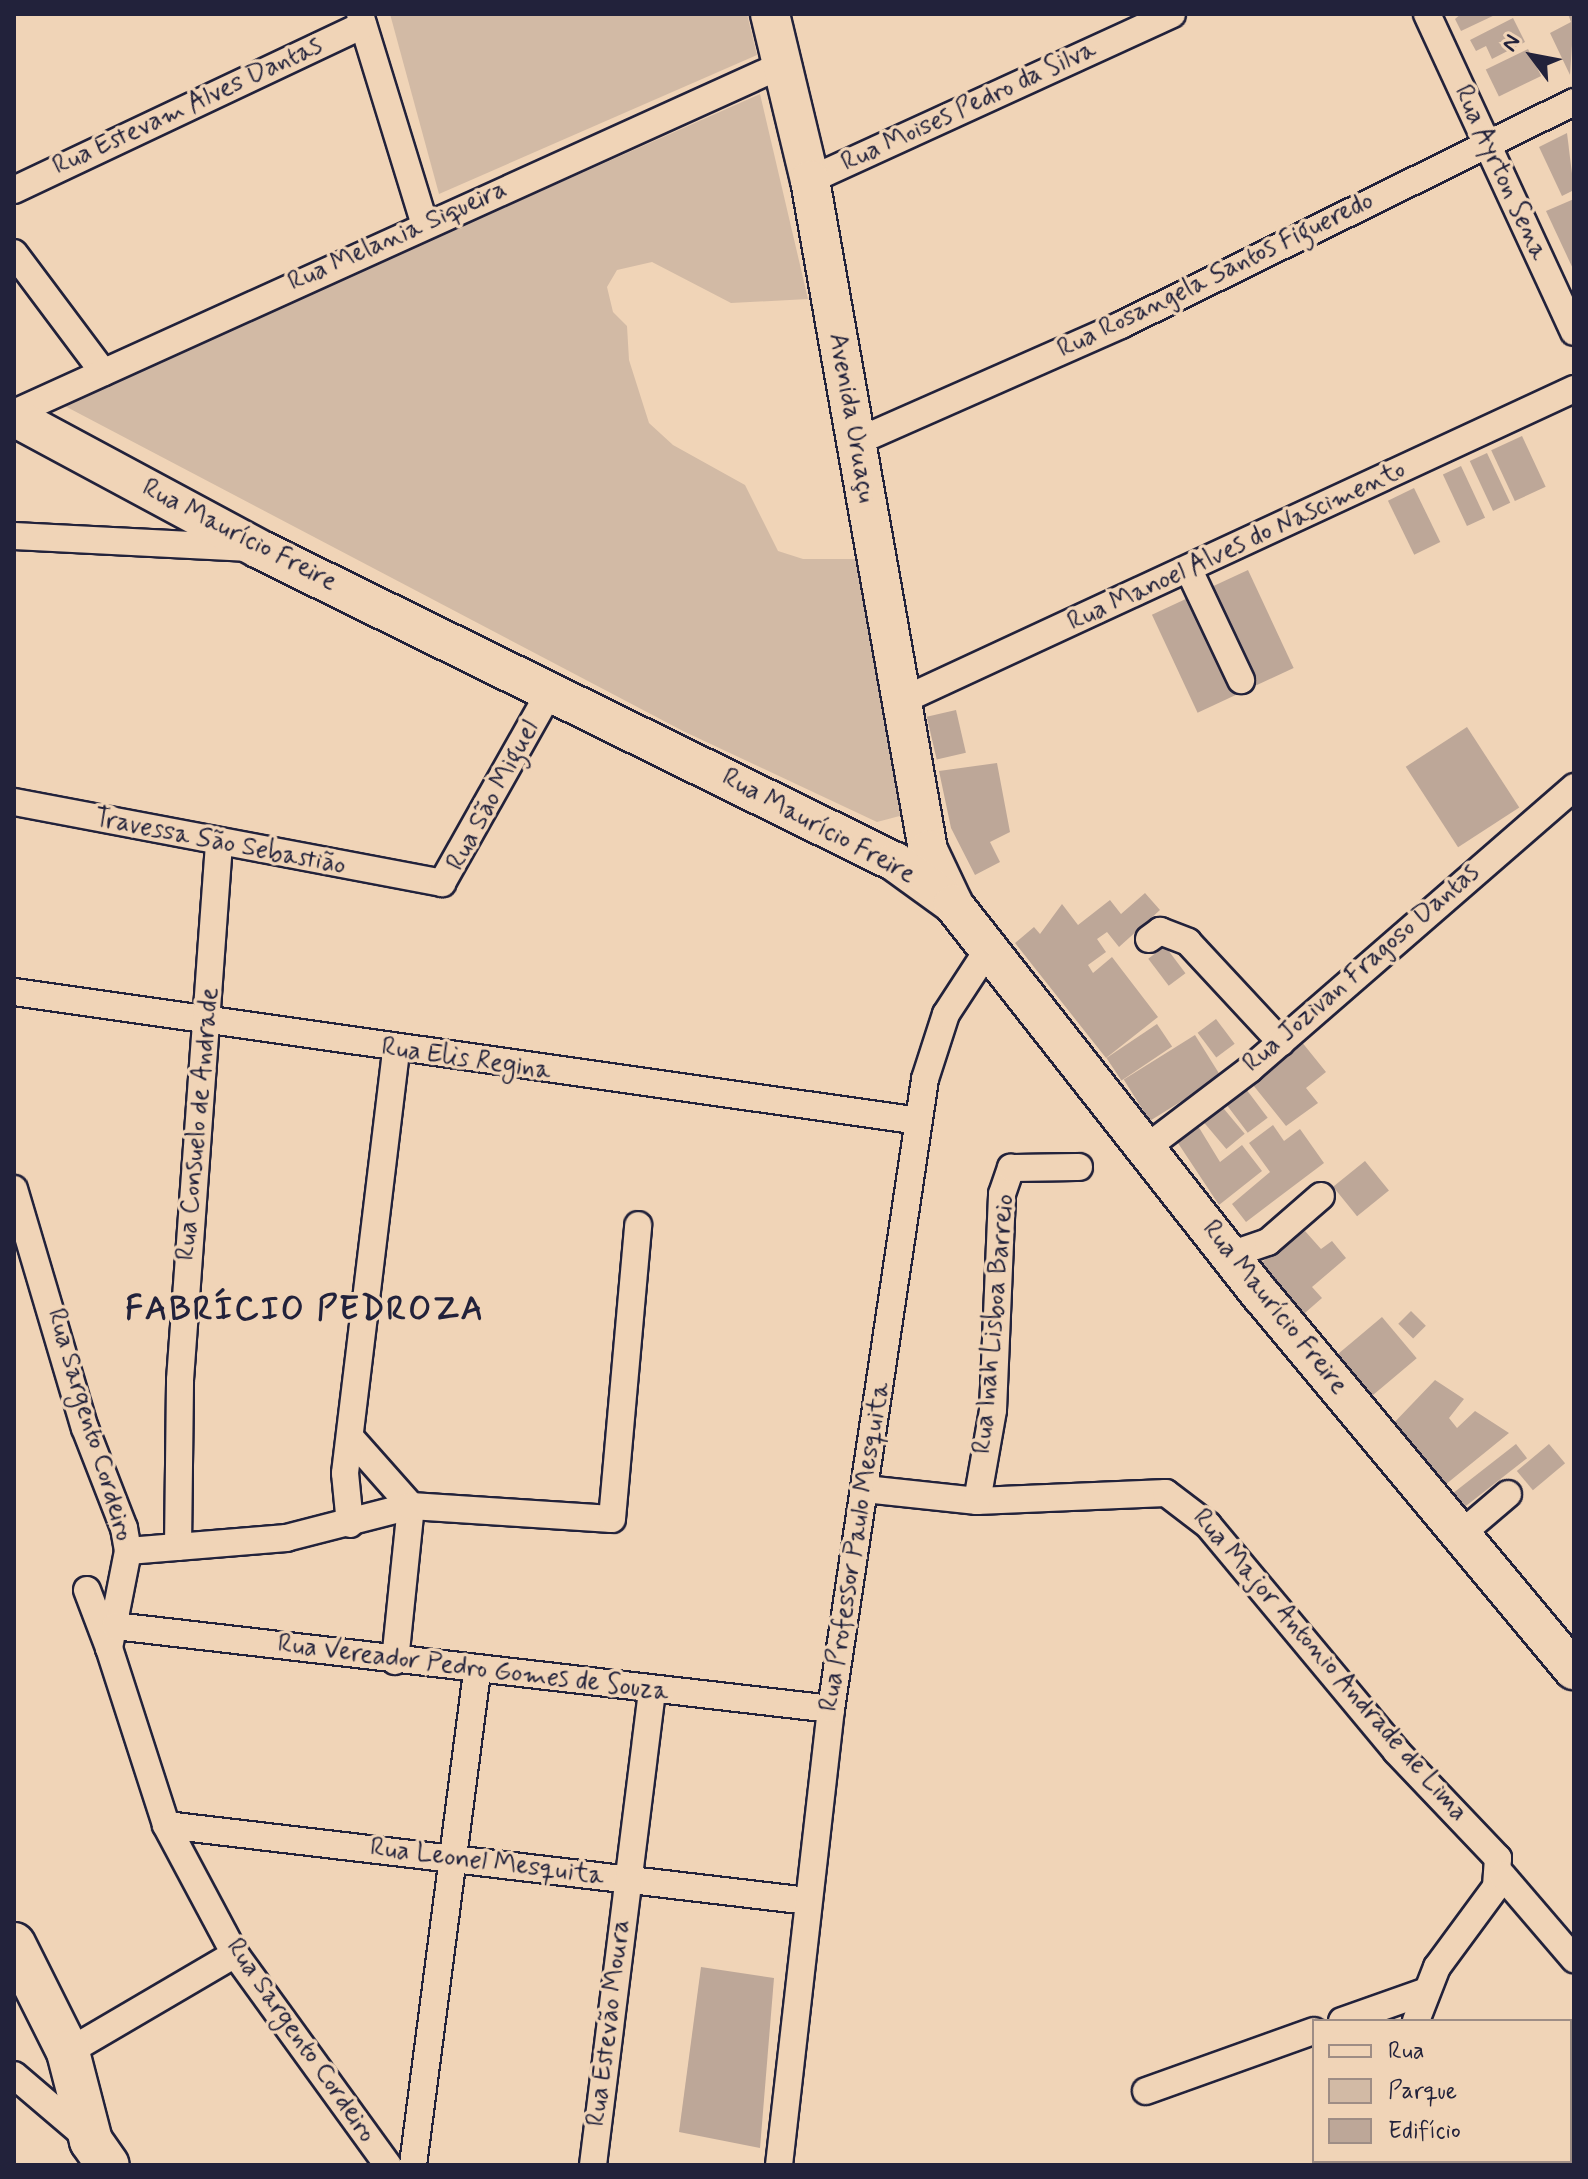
<!DOCTYPE html>
<meta charset="utf-8">
<style>
body{margin:0}
#map{position:relative;width:1588px;height:2179px;overflow:hidden;background:#f0d4b7;font-family:Mynerve,sans-serif}
div>[style]{position:absolute}
[style*='--x']{left:calc(var(--x)*1px);top:calc(var(--y)*1px);width:calc(var(--w)*1px);rotate:calc(var(--a)*1deg)}
.green>*{inset:0;background:#d2baa5}
.building>*{inset:0;background:#bda798;transform-origin:0 0}
.roads{filter:drop-shadow(2px 0 #22223b) drop-shadow(-2px 0 #22223b) drop-shadow(0 2px #22223b) drop-shadow(0 -2px #22223b)}
.street>*{height:26px;margin:-13px;padding:0 13px;transform-origin:13px;border-radius:13px;background:#f0d4b7}
.secondary>*{height:38px;margin:-19px;padding:0 19px;transform-origin:19px;border-radius:19px;background:#f0d4b7}
.primary>*{height:42px;margin:-21px;padding:0 21px;transform-origin:21px;border-radius:21px;background:#f0d4b7}
span{translate:-50% -50%;white-space:nowrap;text-align:center;line-height:1.15;-webkit-text-stroke:7px #f0d4b7;paint-order:stroke}
.street-label{font-size:26px;color:#22223b}
.district-label{font-size:34px;color:#22223b;font-weight:700;letter-spacing:2px}
.frame{position:absolute;inset:0;border:16px solid #22223b;pointer-events:none}
.legend{position:absolute;left:1312px;top:2019px;width:260px;height:144px;box-sizing:border-box;background:#f0d4b7;border:2px solid #9e8d85;margin:0;padding:10px 14px;list-style:none;font-size:24px;color:#22223b}
.legend li{display:flex;align-items:center;gap:16px;height:40px}
.legend b{width:40px;border:2px solid #9e8d85}
.north{position:absolute;left:1492px;top:16px;width:80px;height:80px;-webkit-text-stroke:6px #f0d4b7;paint-order:stroke;rotate:302deg;font-size:22px;font-weight:700;line-height:32px;text-align:center;color:#22223b}
.north::after{content:'';display:block;margin:auto;width:28px;height:36px;background:#22223b;clip-path:polygon(50% 0,100% 100%,50% 72%,0 100%)}
</style>
<div id="map">
<div class="green">
<i style="clip-path:polygon(390px 14px,747px 14px,757px 55px,439px 194px)"></i>
<i style="clip-path:polygon(760px 94px,808px 299px,731px 303px,652px 262px,617px 270px,607px 287px,613px 312px,627px 326px,629px 360px,649px 423px,673px 445px,745px 485px,778px 551px,803px 559px,863px 559px,911px 813px,877px 822px,683px 731px,61px 404px)"></i>
</div>
<div class="building">
<i style="clip-path:polygon(1461px 14px,1497px 14px,1461px 31px,1455px 19px)"></i>
<i style="clip-path:polygon(1568px 14px,1574px 14px,1570px 75px,1550px 33px,1571px 22px)"></i>
<i style="clip-path:polygon(1513px 18px,1525px 42px,1492px 59px,1486px 46px,1476px 51px,1470px 40px)"></i>
<i style="left:1528px;top:49px;width:30px;height:47px;rotate:64deg"></i>
<i style="clip-path:polygon(1567px 133px,1574px 190px,1562px 196px,1539px 147px)"></i>
<i style="clip-path:polygon(1574px 199px,1574px 271px,1546px 211px)"></i>
<i style="left:1522px;top:436px;width:56px;height:34px;rotate:65deg"></i>
<i style="left:1487px;top:453px;width:55px;height:19px;rotate:65deg"></i>
<i style="left:1461px;top:466px;width:57px;height:20px;rotate:65deg"></i>
<i style="left:1414px;top:488px;width:60px;height:29px;rotate:64deg"></i>
<i style="left:1248px;top:570px;width:108px;height:41px;rotate:65deg"></i>
<i style="left:1190px;top:597px;width:108px;height:42px;rotate:65deg"></i>
<i style="left:956px;top:710px;width:44px;height:30px;rotate:77deg"></i>
<i style="left:1467px;top:727px;width:96px;height:73px;rotate:57deg"></i>
<i style="clip-path:polygon(997px 763px,1010px 832px,990px 842px,1000px 862px,975px 875px,951px 828px,939px 771px)"></i>
<i style="clip-path:polygon(1145px 893px,1160px 910px,1119px 947px,1107px 932px,1097px 939px,1106px 952px,1088px 965px,1093px 973px,1112px 957px,1158px 1017px,1106px 1058px,1015px 943px,1034px 927px,1040px 934px,1062px 904px,1078px 925px,1110px 900px,1121px 914px)"></i>
<i style="left:1165px;top:946px;width:34px;height:21px;rotate:53deg"></i>
<i style="left:1216px;top:1019px;width:31px;height:23px;rotate:53deg"></i>
<i style="left:1157px;top:1024px;width:27px;height:61px;rotate:56deg"></i>
<i style="left:1195px;top:1035px;width:49px;height:84px;rotate:58deg"></i>
<i style="clip-path:polygon(1301px 1041px,1326px 1072px,1306px 1088px,1318px 1103px,1286px 1126px,1249px 1080px)"></i>
<i style="left:1243px;top:1085px;width:41px;height:25px;rotate:53deg"></i>
<i style="left:1219px;top:1103px;width:40px;height:24px;rotate:50deg"></i>
<i style="clip-path:polygon(1195px 1121px,1220px 1162px,1242px 1145px,1262px 1171px,1219px 1205px,1174px 1137px)"></i>
<i style="clip-path:polygon(1273px 1125px,1284px 1141px,1300px 1129px,1324px 1163px,1246px 1222px,1232px 1204px,1270px 1172px,1249px 1143px)"></i>
<i style="left:1365px;top:1161px;width:38px;height:41px;rotate:51deg"></i>
<i style="clip-path:polygon(1305px 1231px,1321px 1249px,1332px 1241px,1346px 1258px,1312px 1287px,1322px 1298px,1298px 1319px,1255px 1267px)"></i>
<i style="left:1411px;top:1311px;width:21px;height:18px;rotate:45deg"></i>
<i style="left:1382px;top:1317px;width:54px;height:64px;rotate:50deg"></i>
<i style="clip-path:polygon(1435px 1380px,1464px 1399px,1449px 1418px,1457px 1428px,1475px 1411px,1509px 1433px,1440px 1489px,1389px 1428px)"></i>
<i style="left:1516px;top:1444px;width:18px;height:87px;rotate:52deg"></i>
<i style="left:1549px;top:1444px;width:25px;height:42px;rotate:50deg"></i>
<i style="clip-path:polygon(701px 1967px,774px 1978px,760px 2148px,679px 2132px)"></i>
</div>
<div class="roads">
<div class="street">
<i style="--x:360;--y:14;--w:221;--a:72.9"></i>
<i style="--x:1427;--y:14;--w:350;--a:65.2"></i>
<i style="--x:810;--y:180;--w:398;--a:-24.6"></i>
<i style="--x:14;--y:190;--w:386;--a:-25.3"></i>
<i style="--x:14;--y:253;--w:149;--a:53.2"></i>
<i style="--x:14;--y:413;--w:845;--a:-24.38"></i>
<i style="--x:856;--y:442;--w:290;--a:-23.8"></i>
<i style="--x:1121;--y:325;--w:505;--a:-26.21"></i>
<i style="--x:14;--y:536;--w:236;--a:2.9"></i>
<i style="--x:1189;--y:570;--w:122;--a:64.7"></i>
<i style="--x:899;--y:702;--w:744;--a:-24.88"></i>
<i style="--x:14;--y:802;--w:436;--a:10.7"></i>
<i style="--x:442;--y:883;--w:220;--a:-60.6"></i>
<i style="--x:1149;--y:939;--w:14;--a:-36"></i>
<i style="--x:1160;--y:931;--w:30;--a:21"></i>
<i style="--x:1188;--y:942;--w:137;--a:47.1"></i>
<i style="--x:14;--y:992;--w:914;--a:8.11"></i>
<i style="--x:1146;--y:1148;--w:131;--a:-37.2"></i>
<i style="--x:1250;--y:1069;--w:430;--a:-41"></i>
<i style="--x:14;--y:1189;--w:249;--a:73.5"></i>
<i style="--x:85;--y:1428;--w:107;--a:68.7"></i>
<i style="--x:124;--y:1528;--w:23;--a:80"></i>
<i style="--x:128;--y:1551;--w:99;--a:101.1"></i>
<i style="--x:109;--y:1648;--w:186;--a:72.1"></i>
<i style="--x:166;--y:1825;--w:146;--a:61.9"></i>
<i style="--x:235;--y:1954;--w:261;--a:54.1"></i>
<i style="--x:1230;--y:1255;--w:40;--a:-18.9"></i>
<i style="--x:1268;--y:1242;--w:70;--a:-41"></i>
<i style="--x:350;--y:1437;--w:92;--a:48.5"></i>
<i style="--x:411;--y:1506;--w:156;--a:95.9"></i>
<i style="--x:865;--y:1489;--w:113;--a:6.1"></i>
<i style="--x:977;--y:1501;--w:189;--a:-2.4"></i>
<i style="--x:1166;--y:1493;--w:53;--a:37.3"></i>
<i style="--x:1208;--y:1525;--w:294;--a:50.2"></i>
<i style="--x:1396;--y:1751;--w:148;--a:46.4"></i>
<i style="--x:1498;--y:1858;--w:29;--a:94"></i>
<i style="--x:1496;--y:1887;--w:99;--a:126.4"></i>
<i style="--x:1437;--y:1967;--w:58;--a:111.3"></i>
<i style="--x:977;--y:1501;--w:92;--a:-80"></i>
<i style="--x:993;--y:1410;--w:216;--a:-87.6"></i>
<i style="--x:1002;--y:1194;--w:28;--a:-71"></i>
<i style="--x:1011;--y:1168;--w:68;--a:-0.8"></i>
<i style="--x:350;--y:1524;--w:51;--a:-95.6"></i>
<i style="--x:345;--y:1473;--w:426;--a:-83.1"></i>
<i style="--x:1460;--y:1535;--w:63;--a:-40.5"></i>
<i style="--x:178;--y:1547;--w:167;--a:-89.3"></i>
<i style="--x:180;--y:1380;--w:537;--a:-85.84"></i>
<i style="--x:128;--y:1551;--w:159;--a:-4.7"></i>
<i style="--x:286;--y:1538;--w:129;--a:-14.4"></i>
<i style="--x:411;--y:1506;--w:201;--a:3.7"></i>
<i style="--x:612;--y:1519;--w:295;--a:-84.9"></i>
<i style="--x:87;--y:1590;--w:62;--a:69.2"></i>
<i style="--x:115;--y:1626;--w:721;--a:6.61"></i>
<i style="--x:166;--y:1825;--w:646;--a:6.75"></i>
<i style="--x:1502;--y:1875;--w:111;--a:49.4"></i>
<i style="--x:1342;--y:2021;--w:87;--a:-19.5"></i>
<i style="--x:68;--y:2052;--w:194;--a:-30.4"></i>
<i style="--x:14;--y:2075;--w:100;--a:40.5"></i>
<i style="--x:1146;--y:2091;--w:178;--a:-19.7"></i>
<i style="--x:413;--y:2165;--w:497;--a:-82.6"></i>
<i style="--x:593;--y:2165;--w:478;--a:-82.9"></i>
<i style="--x:779;--y:2165;--w:459;--a:-83.5"></i>
<i style="--x:831;--y:1709;--w:637;--a:-81.51"></i>
<i style="--x:925;--y:1079;--w:68;--a:-72.1"></i>
<i style="--x:946;--y:1014;--w:82;--a:-56.9"></i>
<i style="--x:1383;--y:2165;--w:4;--a:-90"></i>
</div>
<div class="secondary">
<i style="--x:770;--y:14;--w:171;--a:76.5"></i>
<i style="--x:810;--y:180;--w:680;--a:80.01"></i>
<i style="--x:928;--y:850;--w:59;--a:64.7"></i>
<i style="--x:14;--y:417;--w:278;--a:28.3"></i>
<i style="--x:259;--y:549;--w:709;--a:26.2"></i>
<i style="--x:895;--y:862;--w:72;--a:35.9"></i>
<i style="--x:953;--y:904;--w:499;--a:51.8"></i>
<i style="--x:1262;--y:1296;--w:487;--a:50.2"></i>
</div>
<div class="primary">
<i style="--x:14;--y:1944;--w:121;--a:63.4"></i>
<i style="--x:68;--y:2052;--w:92;--a:75.5"></i>
<i style="--x:91;--y:2141;--w:29;--a:55"></i>
</div>
</div>
<div class="street-label">
<span style="left:188px;top:107px;rotate:-25deg">Rua Estevam Alves Dantas</span>
<span style="left:969px;top:107px;rotate:-25deg">Rua Moises Pedro da Silva</span>
<span style="left:1500px;top:173px;rotate:65deg">Rua Ayrton Sena</span>
<span style="left:398px;top:237px;rotate:-24deg">Rua Melania Siqueira</span>
<span style="left:1216px;top:276px;rotate:-26deg">Rua Rosangela Santos Figueredo</span>
<span style="left:851px;top:418px;rotate:80deg">Avenida Uruaçu</span>
<span style="left:239px;top:536px;rotate:27deg">Rua Maurício Freire</span>
<span style="left:1237px;top:547px;rotate:-25deg">Rua Manoel Alves do Nascimento</span>
<span style="left:494px;top:796px;rotate:-62deg">Rua São Miguel</span>
<span style="left:818px;top:827px;rotate:28deg">Rua Maurício Freire</span>
<span style="left:220px;top:843px;rotate:11deg">Travessa São Sebastião</span>
<span style="left:1362px;top:969px;rotate:-41deg">Rua Jozivan Fragoso Dantas</span>
<span style="left:466px;top:1060px;rotate:8deg">Rua Elis Regina</span>
<span style="left:199px;top:1124px;rotate:-85deg">Rua Consuelo de Andrade</span>
<span style="left:1274px;top:1308px;rotate:51deg">Rua Maurício Freire</span>
<span style="left:995px;top:1324px;rotate:-85deg">Rua Inah Lisboa Barreio</span>
<span style="left:89px;top:1425px;rotate:73deg">Rua Sargento Cordeiro</span>
<span style="left:856px;top:1547px;rotate:-81deg">Rua Professor Paulo Mesquita</span>
<span style="left:1329px;top:1666px;rotate:49deg">Rua Major Antonio Andrade de Lima</span>
<span style="left:473px;top:1669px;rotate:7deg">Rua Vereador Pedro Gomes de Souza</span>
<span style="left:487px;top:1863px;rotate:7deg">Rua Leonel Mesquita</span>
<span style="left:610px;top:2023px;rotate:-83deg">Rua Estevão Moura</span>
<span style="left:300px;top:2041px;rotate:55deg">Rua Sargento Cordeiro</span>
</div>
<div class="district-label">
<span style="left:305px;top:1310px">FABRÍCIO PEDROZA</span>
</div>
<div class="frame"></div>
<ul class="legend">
<li><b style="height:10px;background:#f0d4b7"></b>Rua</li>
<li><b style="height:22px;background:#d2baa5"></b>Parque</li>
<li><b style="height:22px;background:#bda798"></b>Edifício</li>
</ul>
<div class="north">N</div>
</div>
